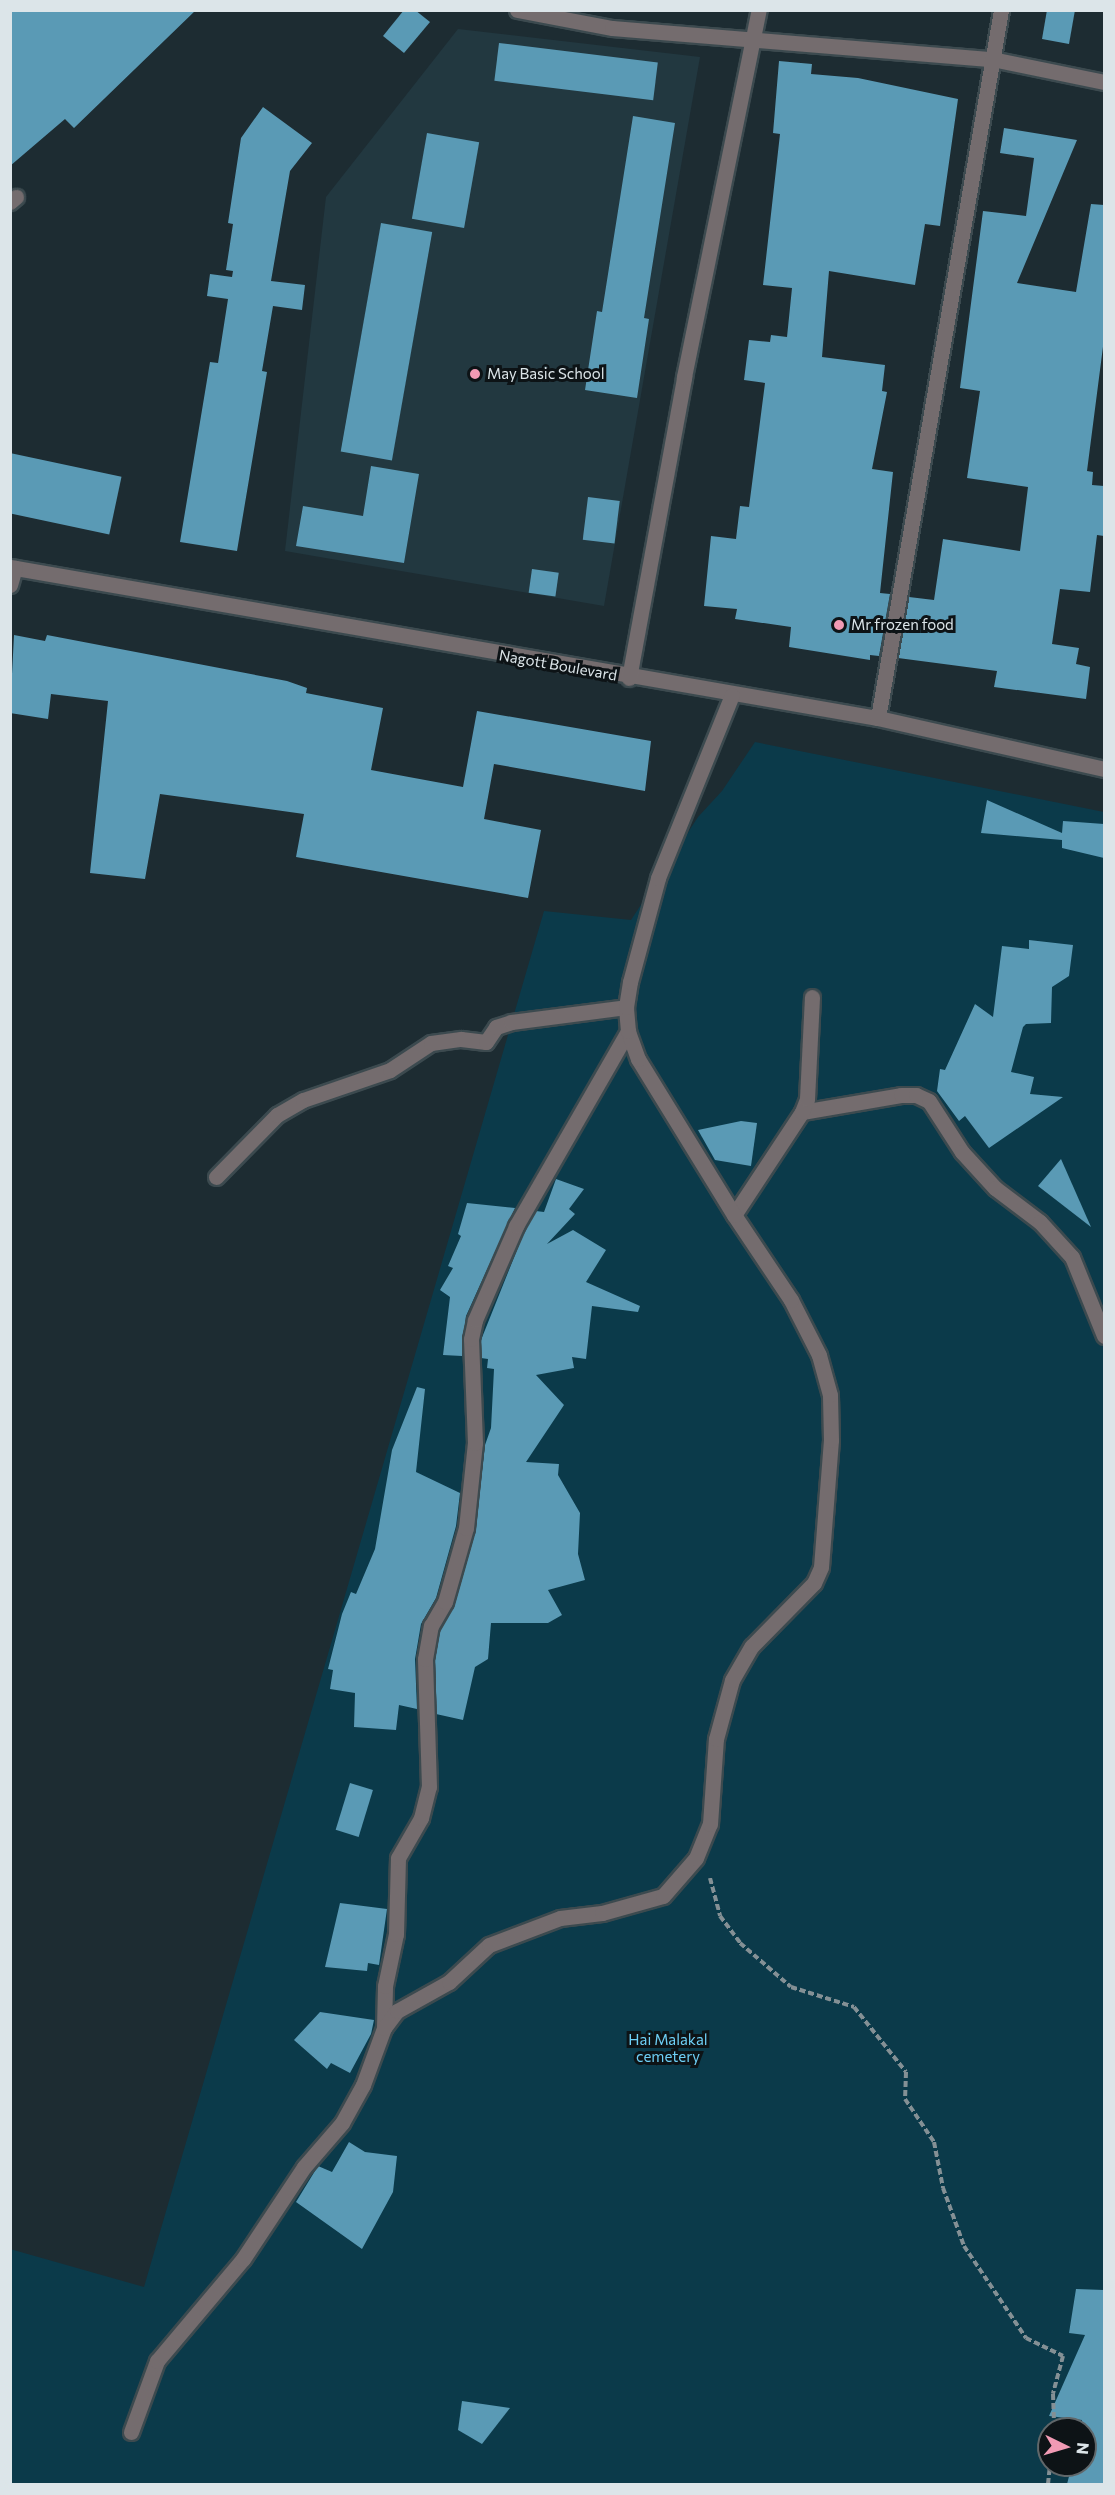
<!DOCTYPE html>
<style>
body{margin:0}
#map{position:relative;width:1115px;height:2495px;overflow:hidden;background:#1d2c32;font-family:Commissioner,sans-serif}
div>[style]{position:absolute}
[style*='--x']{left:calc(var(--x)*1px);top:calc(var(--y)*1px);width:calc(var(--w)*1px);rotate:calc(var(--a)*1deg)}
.built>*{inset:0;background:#223840}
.green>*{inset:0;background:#0b3a4a}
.building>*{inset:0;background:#5a9ab5;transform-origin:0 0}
.path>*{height:4px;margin-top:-2px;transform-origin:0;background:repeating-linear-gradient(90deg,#849095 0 6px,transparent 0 9px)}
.roads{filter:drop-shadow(2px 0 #3c4a4f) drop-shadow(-2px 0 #3c4a4f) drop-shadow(0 2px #3c4a4f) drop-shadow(0 -2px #3c4a4f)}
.minor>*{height:15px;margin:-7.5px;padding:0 7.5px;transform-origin:7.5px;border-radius:7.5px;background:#746c6e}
.dots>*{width:16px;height:16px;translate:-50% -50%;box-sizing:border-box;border:3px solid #0d1316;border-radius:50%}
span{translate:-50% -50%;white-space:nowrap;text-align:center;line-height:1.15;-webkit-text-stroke:6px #0d1316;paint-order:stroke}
.poi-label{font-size:15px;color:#dce5e9}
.left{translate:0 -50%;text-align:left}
.street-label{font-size:15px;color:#dce5e9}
.park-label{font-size:15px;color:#6ed0f7}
.frame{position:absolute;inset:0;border:12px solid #dce5e9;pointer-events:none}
.north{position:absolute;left:1037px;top:2417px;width:60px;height:60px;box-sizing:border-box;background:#0d1316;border:2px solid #60676a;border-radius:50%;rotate:95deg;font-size:16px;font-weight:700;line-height:24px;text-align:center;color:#dce5e9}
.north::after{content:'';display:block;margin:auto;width:21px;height:27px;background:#f19ab4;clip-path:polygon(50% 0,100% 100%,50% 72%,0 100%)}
</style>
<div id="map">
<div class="built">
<i style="clip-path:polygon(458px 29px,700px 57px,604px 606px,285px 551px,326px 197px)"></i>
</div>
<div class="green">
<i style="clip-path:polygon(evenodd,755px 742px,1104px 812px,1104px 2484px,11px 2484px,10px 2249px,144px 2287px,544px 911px,631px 920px,698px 817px,722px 791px,755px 742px,1049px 2429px,1085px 2429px,1085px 2465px,1049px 2465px,1049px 2429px)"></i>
</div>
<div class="building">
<i style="clip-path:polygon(11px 10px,196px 10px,74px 128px,65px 119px,10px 166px)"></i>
<i style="clip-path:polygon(404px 10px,415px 10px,430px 22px,404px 53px,383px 36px)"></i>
<i style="clip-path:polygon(1047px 10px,1075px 10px,1069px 44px,1042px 39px)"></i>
<i style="left:499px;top:43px;width:160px;height:38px;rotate:7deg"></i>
<i style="clip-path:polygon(779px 61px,812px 64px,811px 74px,858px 78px,958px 99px,940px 226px,925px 224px,915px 285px,829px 271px,822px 357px,885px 365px,882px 391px,887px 392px,872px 469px,893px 472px,880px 593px,890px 594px,879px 656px,870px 655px,870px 660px,789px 647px,791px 627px,735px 619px,737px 609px,704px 606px,711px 536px,736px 539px,740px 506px,749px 507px,765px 383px,744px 380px,749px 340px,770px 342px,771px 335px,787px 337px,792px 288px,763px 285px,780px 134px,773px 133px)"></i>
<i style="clip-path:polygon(263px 107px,312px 143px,290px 171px,271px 281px,305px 285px,302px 310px,273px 306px,262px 371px,267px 372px,237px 551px,180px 542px,210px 362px,218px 363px,228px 299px,207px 296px,210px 274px,232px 277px,233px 271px,226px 270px,233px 224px,228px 223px,241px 138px)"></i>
<i style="clip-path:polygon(633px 116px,675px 123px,644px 318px,649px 319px,637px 398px,585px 390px,597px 311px,602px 312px)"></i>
<i style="clip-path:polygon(1004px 128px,1077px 140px,1017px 283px,1076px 292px,1091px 204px,1104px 205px,1104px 339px,1087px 471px,1093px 472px,1092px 485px,1104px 486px,1104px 536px,1097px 535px,1090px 592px,1060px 589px,1052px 644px,1079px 648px,1076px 664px,1090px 667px,1086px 699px,994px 687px,997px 671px,898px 658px,909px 597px,934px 600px,943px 539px,1020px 551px,1028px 487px,967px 478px,980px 391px,960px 388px,983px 211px,1026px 216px,1034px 158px,1000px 153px)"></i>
<i style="left:427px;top:133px;width:53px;height:87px;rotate:10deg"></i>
<i style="left:381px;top:223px;width:52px;height:232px;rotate:10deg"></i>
<i style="left:10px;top:453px;width:114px;height:59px;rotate:12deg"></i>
<i style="clip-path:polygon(371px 466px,419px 474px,404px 563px,296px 546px,303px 506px,363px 516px)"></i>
<i style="left:588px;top:497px;width:32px;height:43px;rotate:7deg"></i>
<i style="left:532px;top:569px;width:27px;height:24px;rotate:8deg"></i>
<i style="clip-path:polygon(14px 635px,45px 641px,47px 635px,287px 681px,307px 688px,306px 693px,383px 708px,371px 770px,463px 787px,477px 711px,651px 741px,645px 791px,494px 764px,484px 819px,541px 830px,528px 898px,296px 857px,304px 814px,160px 794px,145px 879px,90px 873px,108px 701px,51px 694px,48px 719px,10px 713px)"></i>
<i style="clip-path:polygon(987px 800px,1062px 833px,1063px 821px,1104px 824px,1104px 858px,1062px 848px,1062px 840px,981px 833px)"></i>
<i style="clip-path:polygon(1029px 940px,1073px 945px,1069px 976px,1052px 987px,1051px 1023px,1026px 1024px,1023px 1027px,1011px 1072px,1034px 1077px,1030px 1094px,1063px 1097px,989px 1148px,965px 1116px,959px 1121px,937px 1091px,940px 1069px,945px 1070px,975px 1004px,993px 1017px,1002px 946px,1029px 949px)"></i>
<i style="clip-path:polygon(741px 1121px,757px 1123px,751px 1166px,715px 1160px,698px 1130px)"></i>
<i style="clip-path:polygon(1061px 1159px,1091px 1227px,1038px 1186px)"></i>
<i style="clip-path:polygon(556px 1179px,584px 1189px,569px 1209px,575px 1214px,547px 1244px,573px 1230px,606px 1250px,586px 1282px,640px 1306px,638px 1312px,592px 1306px,586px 1359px,572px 1357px,574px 1368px,536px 1375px,564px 1405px,526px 1462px,559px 1464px,558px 1475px,580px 1513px,578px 1554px,585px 1580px,548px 1590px,562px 1615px,548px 1623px,491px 1623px,488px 1659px,475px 1667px,463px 1720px,436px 1714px,435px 1660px,440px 1629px,454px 1605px,475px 1530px,485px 1445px,491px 1428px,494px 1369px,487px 1368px,488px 1359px,481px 1358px,481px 1340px,525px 1230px,536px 1211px,544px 1212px)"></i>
<i style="clip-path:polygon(467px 1203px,515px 1208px,466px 1316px,462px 1356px,443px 1355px,450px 1297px,440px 1290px,453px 1268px,448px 1266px,461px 1236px,458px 1234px)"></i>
<i style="clip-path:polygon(417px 1387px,425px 1389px,416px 1472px,460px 1493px,456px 1526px,436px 1598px,421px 1624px,415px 1659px,417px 1709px,399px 1705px,396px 1730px,354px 1727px,355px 1693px,330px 1689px,333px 1670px,328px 1669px,342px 1614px,351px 1592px,356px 1594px,375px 1549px,392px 1450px)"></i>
<i style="left:350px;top:1783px;width:24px;height:49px;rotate:17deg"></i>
<i style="clip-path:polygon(340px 1903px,387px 1909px,379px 1965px,368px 1963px,367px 1971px,325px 1967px)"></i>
<i style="clip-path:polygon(320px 2012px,374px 2020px,371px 2034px,350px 2073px,331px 2063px,327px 2069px,294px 2040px)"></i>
<i style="clip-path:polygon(349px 2142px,365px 2152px,397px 2156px,393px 2192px,362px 2249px,296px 2202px,318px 2166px,332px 2172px)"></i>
<i style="clip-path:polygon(1076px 2289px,1104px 2290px,1104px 2484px,1067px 2484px,1072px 2465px,1085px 2465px,1085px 2429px,1080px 2429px,1082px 2420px,1049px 2416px,1085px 2335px,1069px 2333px)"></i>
<i style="clip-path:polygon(462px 2401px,510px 2408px,482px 2444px,458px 2430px)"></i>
</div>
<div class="path">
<i style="--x:710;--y:1878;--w:39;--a:75"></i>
<i style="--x:720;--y:1916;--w:34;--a:53"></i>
<i style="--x:740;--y:1943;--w:67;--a:40.8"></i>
<i style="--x:791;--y:1987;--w:66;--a:17.6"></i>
<i style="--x:854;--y:2007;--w:83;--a:51.3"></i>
<i style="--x:906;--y:2072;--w:27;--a:92"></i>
<i style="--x:905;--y:2099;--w:52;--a:56"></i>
<i style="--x:934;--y:2142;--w:47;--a:78.9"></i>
<i style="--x:943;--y:2188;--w:62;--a:70.1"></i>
<i style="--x:964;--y:2246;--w:111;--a:56"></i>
<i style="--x:1026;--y:2338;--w:41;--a:25.9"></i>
<i style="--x:1063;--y:2356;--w:39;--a:105"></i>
<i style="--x:1053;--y:2394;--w:35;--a:88"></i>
<i style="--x:1048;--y:2484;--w:19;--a:-84"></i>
</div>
<div class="roads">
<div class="minor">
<i style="--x:517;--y:10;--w:97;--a:10.7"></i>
<i style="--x:612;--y:28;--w:381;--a:4.7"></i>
<i style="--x:992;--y:59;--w:114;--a:11.6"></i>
<i style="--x:10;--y:202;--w:8;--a:-40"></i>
<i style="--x:10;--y:567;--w:881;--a:9.87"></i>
<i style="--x:878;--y:718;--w:232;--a:12.7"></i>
<i style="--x:10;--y:585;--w:18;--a:-74"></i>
<i style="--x:629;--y:678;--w:306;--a:-79.6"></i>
<i style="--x:684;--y:377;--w:375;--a:-78.5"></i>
<i style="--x:878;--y:718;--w:719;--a:-80.14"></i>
<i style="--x:802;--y:1112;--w:100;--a:-9.7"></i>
<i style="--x:901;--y:1095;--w:15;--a:0"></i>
<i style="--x:916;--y:1095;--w:14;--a:25"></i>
<i style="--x:929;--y:1101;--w:61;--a:57.1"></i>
<i style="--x:962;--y:1152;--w:49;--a:47.5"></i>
<i style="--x:995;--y:1188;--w:56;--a:37.1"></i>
<i style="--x:1040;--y:1222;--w:47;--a:47.6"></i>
<i style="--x:1072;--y:1257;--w:85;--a:67.9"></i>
<i style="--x:216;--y:1177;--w:87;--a:-45.5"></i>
<i style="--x:277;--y:1115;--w:30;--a:-30"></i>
<i style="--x:303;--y:1100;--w:92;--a:-19"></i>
<i style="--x:390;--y:1070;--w:49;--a:-33.4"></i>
<i style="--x:431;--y:1043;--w:30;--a:-8"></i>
<i style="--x:461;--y:1039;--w:25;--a:7"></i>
<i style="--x:486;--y:1042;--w:18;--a:-56"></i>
<i style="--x:496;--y:1027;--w:16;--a:-18"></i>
<i style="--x:511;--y:1022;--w:116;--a:-7.4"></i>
<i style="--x:734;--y:1215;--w:123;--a:-56.6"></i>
<i style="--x:802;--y:1112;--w:14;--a:-69"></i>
<i style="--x:807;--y:1099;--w:102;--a:-87.2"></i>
<i style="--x:384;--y:2028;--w:42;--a:-88.6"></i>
<i style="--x:385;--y:1986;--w:53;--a:-78.1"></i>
<i style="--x:396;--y:1934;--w:76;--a:-88.5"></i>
<i style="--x:398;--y:1858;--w:46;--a:-60.1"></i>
<i style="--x:421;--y:1818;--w:32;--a:-76"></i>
<i style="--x:429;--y:1787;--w:128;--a:-91.8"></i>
<i style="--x:425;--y:1659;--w:34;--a:-80"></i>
<i style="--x:431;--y:1626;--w:28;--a:-60"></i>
<i style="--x:445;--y:1602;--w:77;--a:-74.2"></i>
<i style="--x:466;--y:1528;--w:85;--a:-84"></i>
<i style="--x:475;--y:1443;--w:104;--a:-92.2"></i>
<i style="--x:471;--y:1339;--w:19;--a:-78"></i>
<i style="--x:475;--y:1320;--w:103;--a:-66.4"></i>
<i style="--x:516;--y:1226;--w:225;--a:-60.1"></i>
<i style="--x:131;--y:2432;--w:76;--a:-69.9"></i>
<i style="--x:157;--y:2361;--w:133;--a:-49.9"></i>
<i style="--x:243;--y:2259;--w:110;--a:-56.5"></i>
<i style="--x:304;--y:2167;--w:58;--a:-49.2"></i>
<i style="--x:342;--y:2123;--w:43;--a:-61.1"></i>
<i style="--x:363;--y:2085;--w:61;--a:-69.8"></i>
<i style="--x:384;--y:2028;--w:21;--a:-53"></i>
<i style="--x:397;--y:2011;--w:60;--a:-29.1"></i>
<i style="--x:449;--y:1982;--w:54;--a:-42.8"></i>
<i style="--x:489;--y:1945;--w:76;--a:-20.8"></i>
<i style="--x:560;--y:1918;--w:42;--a:-6.8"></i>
<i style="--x:602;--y:1913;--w:63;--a:-15.6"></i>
<i style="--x:663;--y:1896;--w:50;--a:-49"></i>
<i style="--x:696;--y:1858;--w:37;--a:-68"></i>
<i style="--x:710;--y:1824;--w:85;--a:-86"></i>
<i style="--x:716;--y:1739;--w:61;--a:-74.8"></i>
<i style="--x:732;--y:1680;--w:39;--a:-60"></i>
<i style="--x:752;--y:1646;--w:88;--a:-45.5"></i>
<i style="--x:814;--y:1583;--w:17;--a:-66"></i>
<i style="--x:821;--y:1567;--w:127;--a:-85.5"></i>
<i style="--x:831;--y:1440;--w:45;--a:-91.3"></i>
<i style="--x:830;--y:1395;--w:41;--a:-105.4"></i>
<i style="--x:819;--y:1355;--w:62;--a:-117"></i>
<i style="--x:791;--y:1300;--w:102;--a:-123.8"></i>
<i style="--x:734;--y:1215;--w:183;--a:-121.6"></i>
<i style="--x:638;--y:1059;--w:30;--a:-110"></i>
<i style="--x:628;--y:1031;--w:24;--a:-95"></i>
<i style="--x:626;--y:1007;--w:25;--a:-81"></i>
<i style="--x:630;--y:982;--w:108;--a:-74.9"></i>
<i style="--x:658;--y:878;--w:197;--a:-68"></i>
</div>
</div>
<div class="dots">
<i style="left:475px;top:374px;background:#f19ab4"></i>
<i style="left:839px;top:625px;background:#f19ab4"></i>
</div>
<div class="poi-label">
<span class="left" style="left:487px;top:374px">May Basic School</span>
<span class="left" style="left:851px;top:625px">Mr frozen food</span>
</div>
<div class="street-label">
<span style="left:558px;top:665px;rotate:10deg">Nagott Boulevard</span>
</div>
<div class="park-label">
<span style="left:668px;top:2048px">Hai Malakal<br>cemetery</span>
</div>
<div class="frame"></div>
<div class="north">N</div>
</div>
